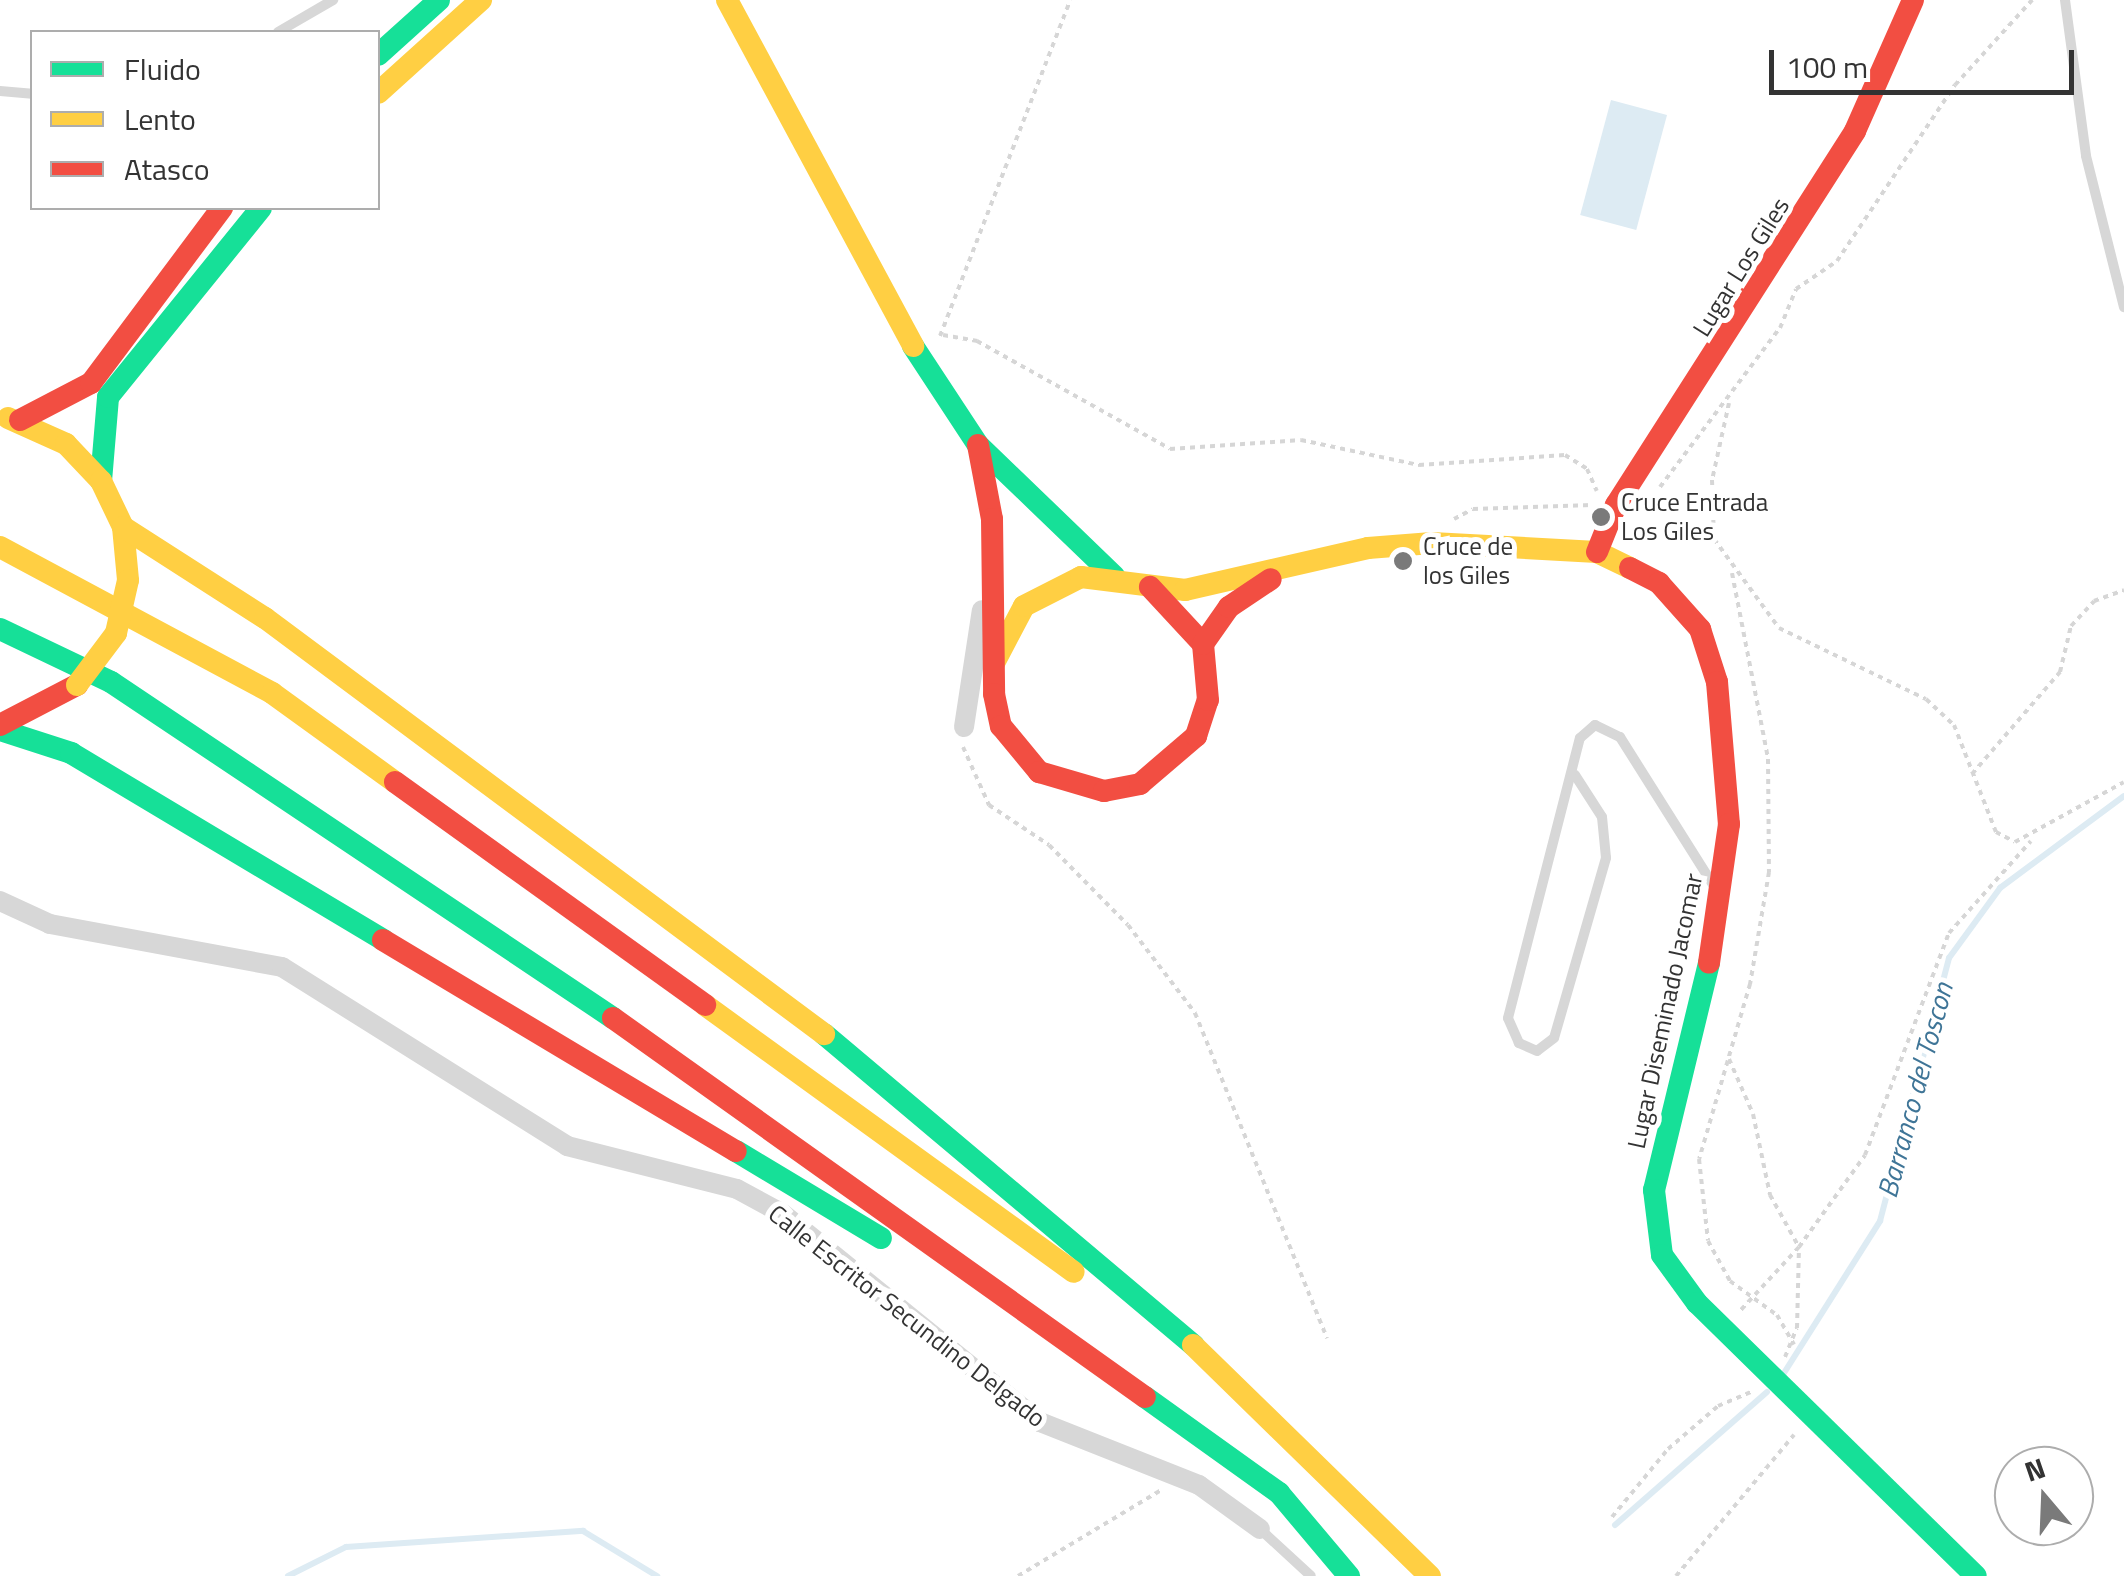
<!DOCTYPE html>
<style>
body{margin:0}
#map{position:relative;width:2124px;height:1576px;overflow:hidden;background:#fff;font-family:"Titillium Web",sans-serif}
div>[style]{position:absolute}
[style*='--x']{left:calc(var(--x)*1px);top:calc(var(--y)*1px);width:calc(var(--w)*1px);rotate:calc(var(--a)*1deg)}
.water>*{inset:0;background:#ddebf3;transform-origin:0 0}
.stream>*{height:6px;margin:-3px;padding:0 3px;transform-origin:3px;border-radius:3px;background:#ddebf3}
.path>*{height:4px;margin-top:-2px;transform-origin:0;background:repeating-linear-gradient(90deg,#d6d6d6 0 5px,transparent 0 10px)}
.lane>*{height:10px;margin:-5px;padding:0 5px;transform-origin:5px;border-radius:5px;background:#d7d7d7}
.street>*{height:20px;margin:-10px;padding:0 10px;transform-origin:10px;border-radius:10px;background:#d7d7d7}
.fast>*{height:22px;margin:-11px;padding:0 11px;transform-origin:11px;border-radius:11px;background:#16e098}
.slow>*{height:22px;margin:-11px;padding:0 11px;transform-origin:11px;border-radius:11px;background:#ffcf43}
.jam>*{height:22px;margin:-11px;padding:0 11px;transform-origin:11px;border-radius:11px;background:#f24e42}
.slow-bridge>*{height:22px;margin:-11px;padding:0 11px;transform-origin:11px;border-radius:11px;background:#ffcf43}
.dots>*{width:28px;height:28px;translate:-50% -50%;box-sizing:border-box;border:5px solid #fff;border-radius:50%}
span{translate:-50% -50%;white-space:nowrap;text-align:center;line-height:1.15;-webkit-text-stroke:10px #fff;paint-order:stroke}
.street-label{font-size:25px;color:#333}
.poi-label{font-size:25px;color:#333}
.left{translate:0 -50%;text-align:left}
.water-label{font-size:28px;color:#3f7597;font-style:italic}
.legend{position:absolute;left:30px;top:30px;width:350px;height:180px;box-sizing:border-box;background:#fff;border:2px solid #adadad;margin:0;padding:12px 18px;list-style:none;font-size:30px;color:#333}
.legend li{display:flex;align-items:center;gap:20px;height:50px}
.legend b{width:50px;border:2px solid #adadad}
.north{position:absolute;left:1994px;top:1446px;width:100px;height:100px;box-sizing:border-box;background:#fff;border:2px solid #adadad;border-radius:50%;rotate:341deg;font-size:28px;font-weight:700;line-height:40px;text-align:center;color:#333}
.north::after{content:'';display:block;margin:auto;width:35px;height:45px;background:#7a7a7a;clip-path:polygon(50% 0,100% 100%,50% 72%,0 100%)}
.scale{position:absolute;left:1769px;top:50px;width:305px;height:45px;box-sizing:border-box;border:5px solid #333;border-top:0;padding-left:12px;font-size:30px;line-height:35px;white-space:nowrap;color:#333;-webkit-text-stroke:8px #fff;paint-order:stroke}
</style>
<div id="map">
<div class="water">
<i style="left:1611px;top:100px;width:58px;height:119px;rotate:15deg"></i>
</div>
<div class="stream">
<i style="--x:1784;--y:1373;--w:180;--a:-57.7"></i>
<i style="--x:1880;--y:1221;--w:272;--a:-75.3"></i>
<i style="--x:1949;--y:958;--w:87;--a:-53.9"></i>
<i style="--x:2000;--y:888;--w:154;--a:-36.6"></i>
<i style="--x:1615;--y:1525;--w:202;--a:-41.2"></i>
<i style="--x:288;--y:1576;--w:65;--a:-26.6"></i>
<i style="--x:346;--y:1547;--w:238;--a:-3.9"></i>
<i style="--x:583;--y:1531;--w:87;--a:31.3"></i>
</div>
<div class="path">
<i style="--x:943;--y:335;--w:35;--a:10"></i>
<i style="--x:977;--y:341;--w:221;--a:29.2"></i>
<i style="--x:1170;--y:449;--w:131;--a:-3.9"></i>
<i style="--x:1301;--y:440;--w:121;--a:12"></i>
<i style="--x:1419;--y:465;--w:146;--a:-3.9"></i>
<i style="--x:1565;--y:455;--w:26;--a:32"></i>
<i style="--x:1587;--y:469;--w:24;--a:66"></i>
<i style="--x:940;--y:336;--w:360;--a:-68.8"></i>
<i style="--x:1729;--y:403;--w:79;--a:102.4"></i>
<i style="--x:1712;--y:480;--w:59;--a:88.1"></i>
<i style="--x:1714;--y:539;--w:110;--a:53.9"></i>
<i style="--x:1779;--y:628;--w:163;--a:25.8"></i>
<i style="--x:1926;--y:699;--w:38;--a:43"></i>
<i style="--x:1954;--y:725;--w:115;--a:68.6"></i>
<i style="--x:1996;--y:832;--w:21;--a:28"></i>
<i style="--x:2015;--y:842;--w:124;--a:-28.8"></i>
<i style="--x:1660;--y:487;--w:199;--a:-53"></i>
<i style="--x:1780;--y:328;--w:42;--a:-67.7"></i>
<i style="--x:1796;--y:289;--w:50;--a:-34.3"></i>
<i style="--x:1837;--y:261;--w:212;--a:-56.2"></i>
<i style="--x:1955;--y:85;--w:115;--a:-47.8"></i>
<i style="--x:1454;--y:519;--w:21;--a:-28"></i>
<i style="--x:1473;--y:509;--w:119;--a:-1.9"></i>
<i style="--x:1732;--y:573;--w:189;--a:79"></i>
<i style="--x:1768;--y:759;--w:113;--a:89.5"></i>
<i style="--x:1769;--y:872;--w:114;--a:99.6"></i>
<i style="--x:1750;--y:984;--w:182;--a:106.2"></i>
<i style="--x:1699;--y:1159;--w:82;--a:83.7"></i>
<i style="--x:1708;--y:1241;--w:46;--a:61.2"></i>
<i style="--x:1730;--y:1281;--w:58;--a:35.9"></i>
<i style="--x:1777;--y:1315;--w:34;--a:60"></i>
<i style="--x:963;--y:747;--w:64;--a:65.9"></i>
<i style="--x:989;--y:805;--w:72;--a:33.7"></i>
<i style="--x:1049;--y:845;--w:112;--a:45.4"></i>
<i style="--x:1128;--y:925;--w:111;--a:52.7"></i>
<i style="--x:1195;--y:1013;--w:351;--a:67.9"></i>
<i style="--x:1972;--y:774;--w:135;--a:-49.2"></i>
<i style="--x:2060;--y:672;--w:47;--a:-76.6"></i>
<i style="--x:2071;--y:626;--w:34;--a:-47"></i>
<i style="--x:2094;--y:601;--w:32;--a:-20"></i>
<i style="--x:1729;--y:1059;--w:60;--a:66.4"></i>
<i style="--x:1753;--y:1114;--w:83;--a:78.1"></i>
<i style="--x:1770;--y:1195;--w:60;--a:60.9"></i>
<i style="--x:1799;--y:1247;--w:87;--a:132.7"></i>
<i style="--x:1785;--y:1357;--w:31;--a:-68"></i>
<i style="--x:1797;--y:1328;--w:81;--a:-88.6"></i>
<i style="--x:1799;--y:1247;--w:113;--a:-54.3"></i>
<i style="--x:1865;--y:1155;--w:237;--a:-69.3"></i>
<i style="--x:1949;--y:933;--w:123;--a:-48.3"></i>
<i style="--x:1612;--y:1517;--w:88;--a:-50.5"></i>
<i style="--x:1668;--y:1449;--w:66;--a:-40.7"></i>
<i style="--x:1718;--y:1406;--w:36;--a:-23"></i>
<i style="--x:1018;--y:1576;--w:169;--a:-31"></i>
<i style="--x:1676;--y:1576;--w:184;--a:-50.1"></i>
</div>
<div class="lane">
<i style="--x:2065;--y:0;--w:157;--a:82.3"></i>
<i style="--x:2086;--y:156;--w:156;--a:75.9"></i>
<i style="--x:278;--y:32;--w:64;--a:-30.2"></i>
<i style="--x:0;--y:91;--w:32;--a:5"></i>
<i style="--x:1575;--y:775;--w:50;--a:57.3"></i>
<i style="--x:1602;--y:817;--w:41;--a:84.4"></i>
<i style="--x:1606;--y:858;--w:187;--a:106.1"></i>
<i style="--x:1554;--y:1038;--w:21;--a:143"></i>
<i style="--x:1537;--y:1051;--w:20;--a:-156"></i>
<i style="--x:1519;--y:1043;--w:27;--a:-114"></i>
<i style="--x:1508;--y:1018;--w:289;--a:-75.6"></i>
<i style="--x:1580;--y:738;--w:20;--a:-41"></i>
<i style="--x:1595;--y:725;--w:28;--a:26"></i>
<i style="--x:1620;--y:737;--w:178;--a:57.8"></i>
<i style="--x:1260;--y:1529;--w:69;--a:42.7"></i>
</div>
<div class="street">
<i style="--x:964;--y:727;--w:118;--a:-81.3"></i>
<i style="--x:0;--y:901;--w:55;--a:24.7"></i>
<i style="--x:50;--y:924;--w:236;--a:10.5"></i>
<i style="--x:282;--y:967;--w:337;--a:32.1"></i>
<i style="--x:567;--y:1146;--w:175;--a:14.2"></i>
<i style="--x:737;--y:1189;--w:52;--a:28.5"></i>
<i style="--x:783;--y:1214;--w:331;--a:39"></i>
<i style="--x:1040;--y:1422;--w:171;--a:21.6"></i>
<i style="--x:1199;--y:1485;--w:75;--a:35.8"></i>
</div>
<div class="fast">
<i style="--x:378;--y:55;--w:82;--a:-42"></i>
<i style="--x:913;--y:346;--w:118;--a:56.7"></i>
<i style="--x:978;--y:445;--w:189;--a:43.9"></i>
<i style="--x:101;--y:481;--w:84;--a:-85.2"></i>
<i style="--x:108;--y:397;--w:243;--a:-51"></i>
<i style="--x:0;--y:629;--w:123;--a:25.5"></i>
<i style="--x:111;--y:682;--w:604;--a:33.8"></i>
<i style="--x:0;--y:730;--w:75;--a:17.9"></i>
<i style="--x:71;--y:753;--w:364;--a:30.9"></i>
<i style="--x:1709;--y:963;--w:234;--a:103.6"></i>
<i style="--x:1654;--y:1190;--w:65;--a:83"></i>
<i style="--x:1662;--y:1255;--w:59;--a:53.9"></i>
<i style="--x:1697;--y:1303;--w:390;--a:44.4"></i>
<i style="--x:824;--y:1034;--w:483;--a:40.1"></i>
<i style="--x:736;--y:1151;--w:169;--a:31"></i>
<i style="--x:1145;--y:1397;--w:165;--a:35.6"></i>
<i style="--x:1279;--y:1493;--w:109;--a:49.9"></i>
</div>
<div class="slow">
<i style="--x:727;--y:0;--w:393;--a:61.7"></i>
<i style="--x:378;--y:93;--w:139;--a:-42.1"></i>
<i style="--x:8;--y:418;--w:64;--a:24.1"></i>
<i style="--x:66;--y:444;--w:51;--a:46.6"></i>
<i style="--x:101;--y:481;--w:51;--a:64.4"></i>
<i style="--x:123;--y:527;--w:53;--a:84.6"></i>
<i style="--x:123;--y:527;--w:169;--a:32.7"></i>
<i style="--x:265;--y:618;--w:697;--a:36.66"></i>
<i style="--x:0;--y:547;--w:309;--a:28.2"></i>
<i style="--x:272;--y:693;--w:152;--a:35.9"></i>
<i style="--x:994;--y:663;--w:64;--a:-62.2"></i>
<i style="--x:1024;--y:606;--w:64;--a:-27"></i>
<i style="--x:1081;--y:577;--w:105;--a:7.1"></i>
<i style="--x:1185;--y:590;--w:188;--a:-12.9"></i>
<i style="--x:1368;--y:548;--w:64;--a:-4.5"></i>
<i style="--x:1432;--y:543;--w:165;--a:3.1"></i>
<i style="--x:1597;--y:552;--w:37;--a:26"></i>
<i style="--x:705;--y:1005;--w:455;--a:35.9"></i>
<i style="--x:1193;--y:1345;--w:331;--a:44.3"></i>
</div>
<div class="jam">
<i style="--x:20;--y:420;--w:80;--a:-27.5"></i>
<i style="--x:91;--y:383;--w:219;--a:-53.2"></i>
<i style="--x:978;--y:445;--w:75;--a:79.3"></i>
<i style="--x:992;--y:519;--w:175;--a:89.3"></i>
<i style="--x:994;--y:694;--w:33;--a:78"></i>
<i style="--x:1001;--y:726;--w:60;--a:50.4"></i>
<i style="--x:1039;--y:772;--w:68;--a:16.3"></i>
<i style="--x:1104;--y:791;--w:37;--a:-11"></i>
<i style="--x:1140;--y:784;--w:74;--a:-40.6"></i>
<i style="--x:1196;--y:736;--w:38;--a:-72"></i>
<i style="--x:1208;--y:700;--w:56;--a:-95.1"></i>
<i style="--x:1203;--y:644;--w:78;--a:-132.9"></i>
<i style="--x:1597;--y:552;--w:51;--a:-68"></i>
<i style="--x:1616;--y:505;--w:444;--a:-57.4"></i>
<i style="--x:1855;--y:131;--w:143;--a:-66.1"></i>
<i style="--x:1630;--y:568;--w:33;--a:27"></i>
<i style="--x:1659;--y:583;--w:62;--a:48.3"></i>
<i style="--x:1700;--y:629;--w:56;--a:72.2"></i>
<i style="--x:1717;--y:682;--w:143;--a:85.2"></i>
<i style="--x:1729;--y:824;--w:140;--a:98.2"></i>
<i style="--x:1203;--y:644;--w:45;--a:-54.9"></i>
<i style="--x:1229;--y:607;--w:50;--a:-33.7"></i>
<i style="--x:0;--y:725;--w:87;--a:-27.5"></i>
<i style="--x:395;--y:782;--w:382;--a:35.7"></i>
<i style="--x:383;--y:940;--w:411;--a:30.9"></i>
<i style="--x:613;--y:1018;--w:653;--a:35.47"></i>
</div>
<div class="slow-bridge">
<i style="--x:77;--y:685;--w:65;--a:-53.1"></i>
<i style="--x:116;--y:633;--w:54;--a:-77.2"></i>
</div>
<div class="dots">
<i style="left:1601px;top:517px;background:#7a7a7a"></i>
<i style="left:1403px;top:561px;background:#7a7a7a"></i>
</div>
<div class="street-label">
<span style="left:1741px;top:267px;rotate:-58deg">Lugar Los Giles</span>
<span style="left:1665px;top:1011px;rotate:-78deg">Lugar Diseminado Jacomar</span>
<span style="left:907px;top:1316px;rotate:38deg">Calle Escritor Secundino Delgado</span>
</div>
<div class="poi-label">
<span class="left" style="left:1621px;top:517px">Cruce Entrada<br>Los Giles</span>
<span class="left" style="left:1423px;top:561px">Cruce de<br>los Giles</span>
</div>
<div class="water-label">
<span style="left:1915px;top:1090px;rotate:-75deg">Barranco del Toscon</span>
</div>
<ul class="legend">
<li><b style="height:12px;background:#16e098"></b>Fluido</li>
<li><b style="height:12px;background:#ffcf43"></b>Lento</li>
<li><b style="height:12px;background:#f24e42"></b>Atasco</li>
</ul>
<div class="north">N</div>
<div class="scale">100 m</div>
</div>
